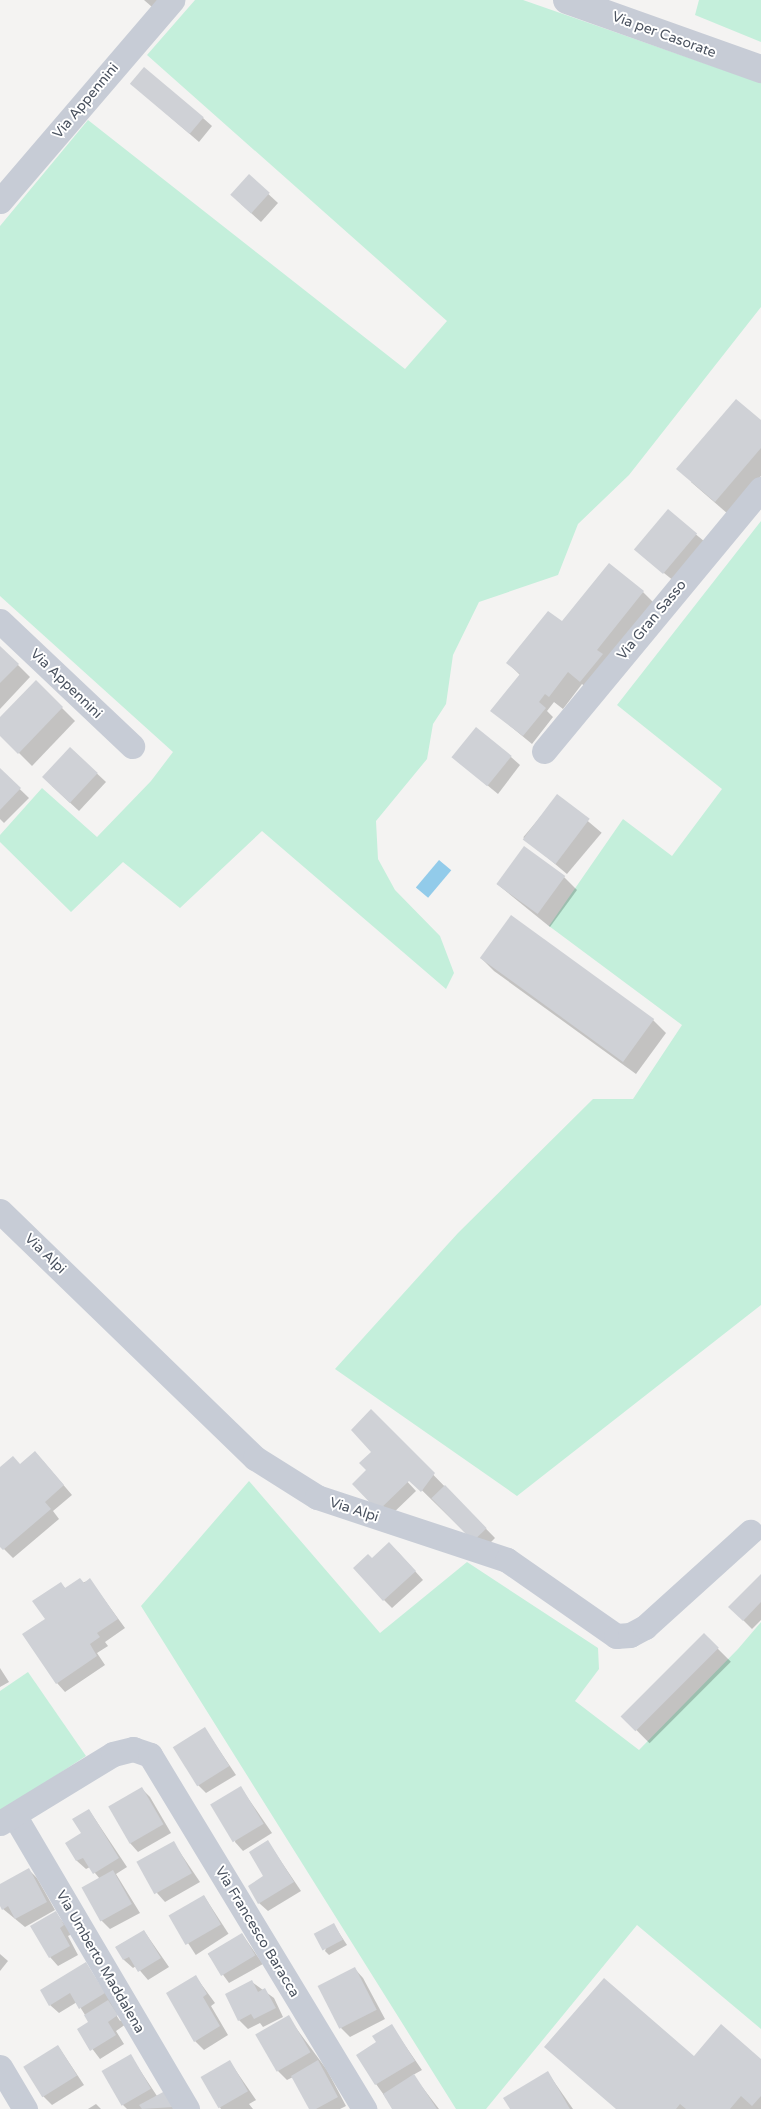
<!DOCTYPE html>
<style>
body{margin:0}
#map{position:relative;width:761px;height:2109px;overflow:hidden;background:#f4f3f2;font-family:"Varela Round",sans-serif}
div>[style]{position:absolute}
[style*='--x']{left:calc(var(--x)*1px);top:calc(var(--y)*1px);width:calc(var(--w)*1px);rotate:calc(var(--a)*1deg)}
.green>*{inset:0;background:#c4efdb}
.water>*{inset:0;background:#92cbea;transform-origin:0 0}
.shadow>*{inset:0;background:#0003;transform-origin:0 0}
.building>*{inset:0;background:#cfd1d6;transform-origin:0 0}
.minor>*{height:25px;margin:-12.5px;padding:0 12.5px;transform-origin:12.5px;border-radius:12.5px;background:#c7ccd6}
.tertiary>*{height:28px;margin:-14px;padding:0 14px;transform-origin:14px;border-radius:14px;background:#c7ccd6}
span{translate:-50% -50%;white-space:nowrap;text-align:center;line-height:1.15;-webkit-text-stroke:4px #fff;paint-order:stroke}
.street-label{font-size:14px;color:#4a525f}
</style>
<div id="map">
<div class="green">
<i style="clip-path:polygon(195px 0,523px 0,761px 83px,761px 307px,629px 475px,578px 524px,558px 575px,479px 602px,453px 655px,446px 704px,433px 724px,427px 759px,376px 821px,378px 859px,395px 890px,440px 936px,454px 973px,446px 989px,262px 831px,180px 908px,123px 862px,71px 912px,0 842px,0 835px,42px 788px,97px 837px,151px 781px,173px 752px,0 596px,0 226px,88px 120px,405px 369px,447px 321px,147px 55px)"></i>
<i style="clip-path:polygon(699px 0,761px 0,761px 42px,695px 15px)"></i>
<i style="clip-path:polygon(761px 521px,761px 1305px,517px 1496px,335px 1369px,458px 1233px,593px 1099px,633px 1099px,682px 1025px,549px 926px,623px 819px,672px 856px,722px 789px,617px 705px)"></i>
<i style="clip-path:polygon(249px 1481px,380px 1633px,467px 1562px,598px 1648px,599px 1669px,575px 1701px,639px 1750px,738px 1649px,761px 1622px,761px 2029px,637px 1925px,486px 2109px,456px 2109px,141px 1606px)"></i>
<i style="clip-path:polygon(28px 1672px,86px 1756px,0 1812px,0 1691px)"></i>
</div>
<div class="water">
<i style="left:439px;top:860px;width:16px;height:36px;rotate:40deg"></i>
</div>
<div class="shadow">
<i style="clip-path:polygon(144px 0,184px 0,167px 20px)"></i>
<i style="clip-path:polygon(132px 84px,203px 118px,212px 126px,199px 142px)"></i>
<i style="clip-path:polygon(249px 176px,278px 203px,261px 222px,241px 204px)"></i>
<i style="clip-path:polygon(761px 422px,761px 476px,728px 514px,691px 482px)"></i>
<i style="clip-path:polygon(668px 511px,705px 542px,674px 581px,645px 558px)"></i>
<i style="clip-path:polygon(643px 592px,656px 605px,594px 694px,582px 684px,563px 709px,554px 702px,547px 711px,553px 717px,532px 744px,492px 711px,520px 675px,508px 663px,562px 623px)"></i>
<i style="clip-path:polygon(0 647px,30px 677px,0 709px)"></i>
<i style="clip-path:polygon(36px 682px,75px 721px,32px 766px,0 734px,0 718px)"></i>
<i style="clip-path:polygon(70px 748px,106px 782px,79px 811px,52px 786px)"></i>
<i style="clip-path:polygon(511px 757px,520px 765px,498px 794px,454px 758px)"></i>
<i style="clip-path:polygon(0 770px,29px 798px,4px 823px,0 819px)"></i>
<i style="left:558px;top:796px;width:57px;height:54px;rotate:40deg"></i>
<i style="clip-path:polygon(564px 877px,577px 890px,550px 927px,497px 884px)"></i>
<i style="clip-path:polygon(511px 917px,653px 1020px,666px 1033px,636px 1074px,494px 971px,481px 958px)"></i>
<i style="clip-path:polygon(371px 1411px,495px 1538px,483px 1550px,390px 1459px,388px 1461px,416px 1491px,388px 1518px,368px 1470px,373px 1452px)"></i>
<i style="clip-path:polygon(43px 1461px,72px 1495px,53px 1511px,59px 1519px,13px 1558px,0 1545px,0 1469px)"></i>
<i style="clip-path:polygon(398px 1552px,423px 1580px,392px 1608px,384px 1600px,372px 1560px)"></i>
<i style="clip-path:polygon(761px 1576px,761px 1620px,752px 1629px,730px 1607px)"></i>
<i style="clip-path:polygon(90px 1580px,125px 1628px,105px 1642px,108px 1646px,97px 1653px,105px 1665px,65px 1692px,57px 1683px,47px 1619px,60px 1583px,66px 1589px)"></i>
<i style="left:704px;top:1635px;width:38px;height:115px;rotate:45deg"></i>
<i style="clip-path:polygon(0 1668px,9px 1682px,0 1687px)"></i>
<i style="clip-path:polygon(205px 1729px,236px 1775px,206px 1793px,197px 1784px)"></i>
<i style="clip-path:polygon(241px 1788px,272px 1833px,243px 1851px,235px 1842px)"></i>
<i style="clip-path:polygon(142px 1789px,150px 1797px,171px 1833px,138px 1852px,130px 1843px)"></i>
<i style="clip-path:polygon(89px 1810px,127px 1867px,116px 1874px,140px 1913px,110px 1929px,101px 1920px,100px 1879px,90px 1867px,86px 1869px,77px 1861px,67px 1843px,83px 1834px)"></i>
<i style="clip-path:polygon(173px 1842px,200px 1882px,165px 1902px,157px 1893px)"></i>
<i style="clip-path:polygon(268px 1842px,301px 1891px,268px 1911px,259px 1903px)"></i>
<i style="clip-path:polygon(29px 1870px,37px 1878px,55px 1910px,25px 1927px,3px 1909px,0 1885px)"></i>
<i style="left:204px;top:1896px;width:45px;height:39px;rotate:57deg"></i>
<i style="clip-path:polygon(56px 1913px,72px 1934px,68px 1936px,78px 1955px,58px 1966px,50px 1957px)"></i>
<i style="clip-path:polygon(334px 1925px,347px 1945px,329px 1955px,325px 1951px)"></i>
<i style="clip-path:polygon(144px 1931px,169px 1967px,148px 1980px,136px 1966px,133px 1968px,124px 1960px,116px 1947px)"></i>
<i style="clip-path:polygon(242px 1934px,263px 1964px,229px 1983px,208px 1954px)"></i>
<i style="clip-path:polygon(0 1954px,8px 1961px,0 1971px)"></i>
<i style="clip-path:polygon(evenodd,86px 1964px,126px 2024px,116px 2031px,124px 2044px,100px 2059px,78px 2030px,90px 2023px,77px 2002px,59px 2013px,50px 2005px,86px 1964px,113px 2010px,122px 2020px,120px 2021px,113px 2010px)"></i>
<i style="clip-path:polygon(355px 1969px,363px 1978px,385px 2019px,350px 2037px,341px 2028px)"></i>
<i style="clip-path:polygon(196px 1977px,215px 2003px,211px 2006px,228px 2035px,204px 2050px,195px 2041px)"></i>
<i style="clip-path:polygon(252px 1982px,274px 1998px,283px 2017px,263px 2027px,260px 2023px,248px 2029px,239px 2020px)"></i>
<i style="clip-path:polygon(288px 2017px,327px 2070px,346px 2106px,340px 2109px,310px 2109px,293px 2077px,287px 2080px,278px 2071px,257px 2035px)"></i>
<i style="clip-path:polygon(391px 2025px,422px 2070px,413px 2075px,439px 2109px,394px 2109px,376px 2084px,378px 2042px)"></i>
<i style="clip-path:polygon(58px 2046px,84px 2085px,52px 2105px,43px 2096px)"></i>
<i style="clip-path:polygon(130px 2055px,157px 2096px,177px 2109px,127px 2109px,123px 2105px)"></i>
<i style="clip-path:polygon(694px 2058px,761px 2061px,761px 2109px,616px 2109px)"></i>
<i style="clip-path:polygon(230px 2062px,256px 2100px,249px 2104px,253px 2109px,221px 2109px,202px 2078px)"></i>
<i style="clip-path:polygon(548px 2073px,573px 2109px,511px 2109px)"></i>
<i style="clip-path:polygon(96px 2104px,101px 2109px,88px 2109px)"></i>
</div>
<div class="building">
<i style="left:144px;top:67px;width:78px;height:22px;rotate:40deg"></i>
<i style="left:249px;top:174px;width:28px;height:28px;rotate:42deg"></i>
<i style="clip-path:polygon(736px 399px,761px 420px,761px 448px,715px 502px,676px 469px)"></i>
<i style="left:668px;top:509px;width:38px;height:53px;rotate:40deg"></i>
<i style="clip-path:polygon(609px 563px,644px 591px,597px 650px,603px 654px,580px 682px,568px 672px,549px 697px,545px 694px,539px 702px,546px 708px,523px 736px,490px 711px,520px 674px,506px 663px,548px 611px,562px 621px)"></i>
<i style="clip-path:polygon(0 646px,19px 664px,0 683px)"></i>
<i style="clip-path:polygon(36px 680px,63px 707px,18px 754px,0 736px,0 717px)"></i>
<i style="left:476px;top:727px;width:46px;height:39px;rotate:39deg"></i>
<i style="left:70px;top:747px;width:38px;height:41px;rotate:43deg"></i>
<i style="clip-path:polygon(0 768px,21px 788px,0 810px)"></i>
<i style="left:557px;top:794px;width:41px;height:57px;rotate:37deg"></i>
<i style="left:524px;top:846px;width:51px;height:47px;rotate:36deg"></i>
<i style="left:511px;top:915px;width:177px;height:53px;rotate:36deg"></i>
<i style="clip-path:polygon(371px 1409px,435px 1473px,421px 1492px,409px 1481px,378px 1511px,352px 1484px,366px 1470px,359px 1463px,371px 1452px,351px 1430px)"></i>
<i style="clip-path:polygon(35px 1451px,64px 1485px,45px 1502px,51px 1509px,3px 1550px,0 1547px,0 1467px,13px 1456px,20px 1464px)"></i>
<i style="left:445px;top:1485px;width:60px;height:19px;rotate:46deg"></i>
<i style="clip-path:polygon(389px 1542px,416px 1571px,383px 1601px,353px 1568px,368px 1554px,372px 1558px)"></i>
<i style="clip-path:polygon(761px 1574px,761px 1602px,743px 1621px,728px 1607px)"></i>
<i style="clip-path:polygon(80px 1578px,84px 1583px,90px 1578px,118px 1619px,97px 1633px,100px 1637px,90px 1644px,97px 1656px,56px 1684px,22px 1634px,45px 1619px,32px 1601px,61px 1582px,65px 1588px)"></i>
<i style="left:704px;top:1633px;width:21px;height:118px;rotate:45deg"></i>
<i style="left:205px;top:1727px;width:46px;height:38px;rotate:58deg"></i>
<i style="left:241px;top:1786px;width:44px;height:36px;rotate:59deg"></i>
<i style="left:142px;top:1787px;width:43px;height:39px;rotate:60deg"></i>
<i style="clip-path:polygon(89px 1809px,119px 1858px,93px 1874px,83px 1858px,76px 1861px,65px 1843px,81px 1833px,72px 1819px)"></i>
<i style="clip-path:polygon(268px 1840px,294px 1882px,258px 1904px,248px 1886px,263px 1876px,249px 1852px)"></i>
<i style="left:174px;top:1841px;width:37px;height:43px;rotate:61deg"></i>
<i style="clip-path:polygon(29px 1868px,47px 1902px,15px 1919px,8px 1906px,2px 1910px,0 1906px,0 1884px)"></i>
<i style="left:113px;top:1870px;width:39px;height:36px;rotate:61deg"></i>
<i style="left:204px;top:1895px;width:34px;height:41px;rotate:60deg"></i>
<i style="clip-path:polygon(56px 1911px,64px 1925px,60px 1928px,70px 1946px,49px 1958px,30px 1926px)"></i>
<i style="left:334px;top:1923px;width:19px;height:23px;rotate:62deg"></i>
<i style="clip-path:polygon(144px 1930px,161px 1958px,138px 1972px,129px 1957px,123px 1960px,115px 1947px)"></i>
<i style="left:242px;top:1933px;width:26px;height:40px;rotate:59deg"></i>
<i style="clip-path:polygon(86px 1962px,105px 1993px,79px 2009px,70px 1993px,49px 2006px,40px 1990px)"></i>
<i style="left:355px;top:1967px;width:48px;height:42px;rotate:63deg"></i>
<i style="clip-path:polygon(196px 1975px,207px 1994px,203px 1997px,220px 2026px,194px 2042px,166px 1993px)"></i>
<i style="clip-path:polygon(604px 1978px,694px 2056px,721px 2024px,761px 2059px,761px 2096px,752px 2106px,741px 2096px,730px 2109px,686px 2109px,680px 2104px,676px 2109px,616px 2109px,544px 2047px)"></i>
<i style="clip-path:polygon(252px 1980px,258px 1992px,265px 1988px,276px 2008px,254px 2019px,251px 2014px,238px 2021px,225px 1994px)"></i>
<i style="clip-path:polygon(108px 2000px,118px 2015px,108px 2022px,116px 2035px,90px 2051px,77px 2029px,88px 2022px,84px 2015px)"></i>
<i style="left:289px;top:2015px;width:43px;height:39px;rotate:60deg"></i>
<i style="clip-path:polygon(392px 2024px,415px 2061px,375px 2085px,356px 2055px,376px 2042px,372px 2036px)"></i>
<i style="left:58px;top:2045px;width:36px;height:41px;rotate:58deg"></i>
<i style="left:131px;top:2054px;width:40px;height:34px;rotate:60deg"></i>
<i style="left:230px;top:2060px;width:36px;height:34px;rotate:60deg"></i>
<i style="clip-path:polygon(318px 2060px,338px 2097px,316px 2109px,309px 2109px,291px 2076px)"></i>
<i style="clip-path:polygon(548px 2071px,570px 2109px,510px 2109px,503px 2098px)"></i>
<i style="clip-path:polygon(414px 2074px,437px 2109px,392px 2109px,383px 2094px)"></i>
<i style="clip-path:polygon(165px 2091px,174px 2107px,142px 2109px,139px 2105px)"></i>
</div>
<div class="minor">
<i style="--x:0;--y:201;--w:265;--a:-49.4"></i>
<i style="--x:0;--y:621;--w:182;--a:43.4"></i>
<i style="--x:544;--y:751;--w:340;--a:-50.4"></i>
<i style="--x:0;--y:1211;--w:355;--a:44.1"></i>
<i style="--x:255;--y:1458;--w:73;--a:32.2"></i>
<i style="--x:317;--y:1497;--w:200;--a:18.3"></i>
<i style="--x:507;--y:1560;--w:133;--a:34.9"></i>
<i style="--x:616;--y:1636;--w:14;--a:-4"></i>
<i style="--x:630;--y:1635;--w:17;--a:-28"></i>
<i style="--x:645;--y:1627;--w:142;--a:-42.1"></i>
<i style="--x:14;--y:1815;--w:341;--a:59.5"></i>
<i style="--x:0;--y:1823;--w:132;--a:-31.4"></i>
<i style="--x:113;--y:1754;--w:21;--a:-14"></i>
<i style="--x:133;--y:1749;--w:18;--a:19"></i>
<i style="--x:150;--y:1755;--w:414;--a:58.8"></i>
<i style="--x:0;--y:2067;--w:49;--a:59.2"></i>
</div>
<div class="tertiary">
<i style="--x:567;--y:0;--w:206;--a:19.6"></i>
</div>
<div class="street-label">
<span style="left:664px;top:35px;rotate:20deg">Via per Casorate</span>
<span style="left:86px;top:101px;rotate:-50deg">Via Appennini</span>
<span style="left:652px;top:620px;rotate:-50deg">Via Gran Sasso</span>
<span style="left:66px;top:684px;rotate:44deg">Via Appennini</span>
<span style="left:45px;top:1254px;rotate:44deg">Via Alpi</span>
<span style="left:354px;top:1510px;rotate:18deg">Via Alpi</span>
<span style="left:257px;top:1932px;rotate:59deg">Via Francesco Baracca</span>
<span style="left:100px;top:1962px;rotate:60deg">Via Umberto Maddalena</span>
</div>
</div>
